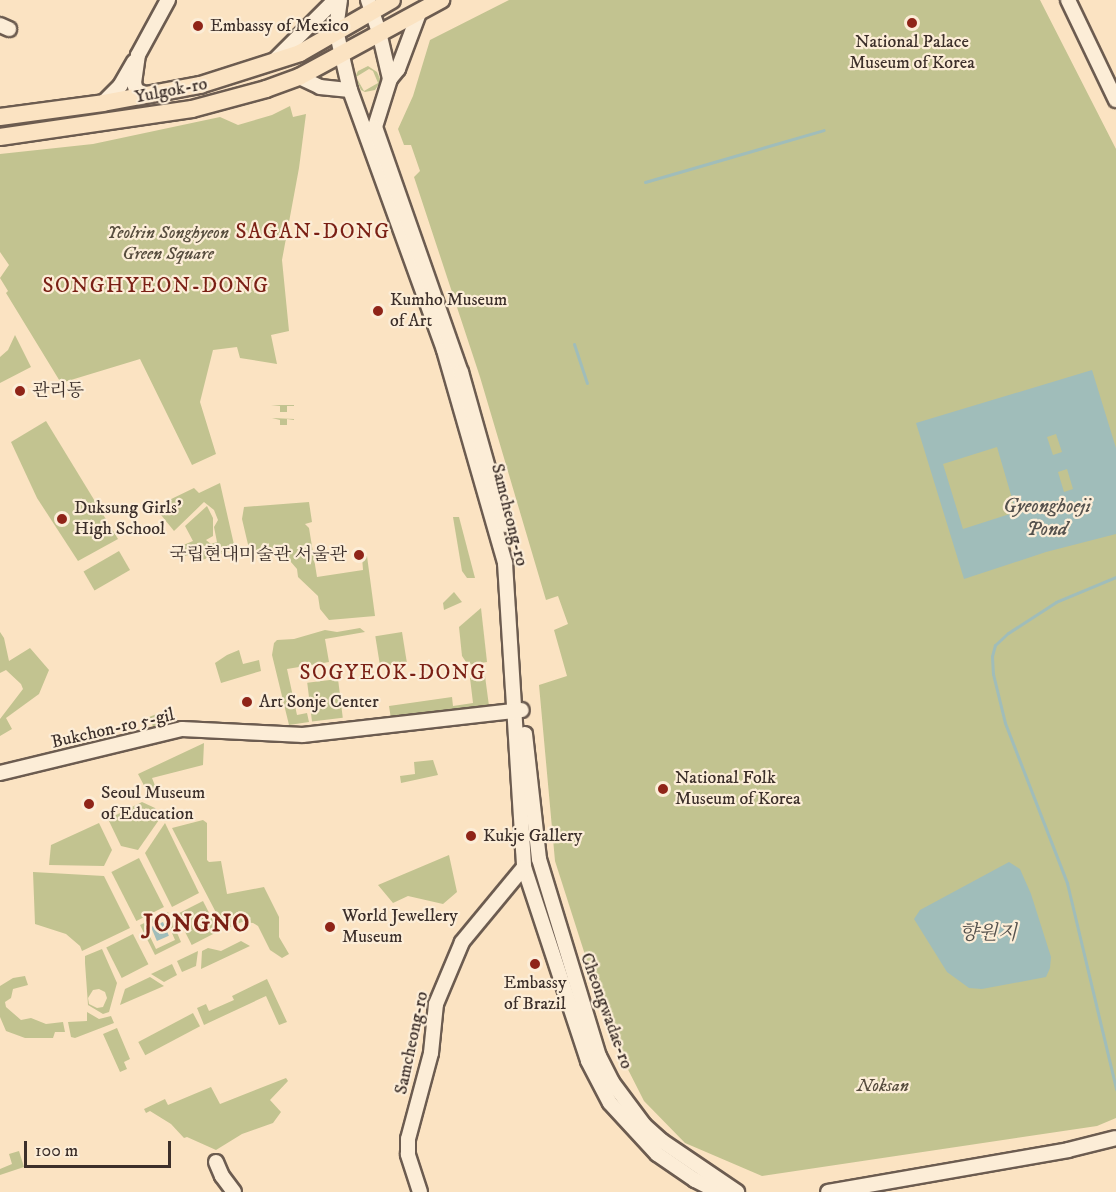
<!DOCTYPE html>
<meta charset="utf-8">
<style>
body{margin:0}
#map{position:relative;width:1116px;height:1192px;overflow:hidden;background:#fbe3c2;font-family:"IM FELL DW Pica","Noto Serif KR",serif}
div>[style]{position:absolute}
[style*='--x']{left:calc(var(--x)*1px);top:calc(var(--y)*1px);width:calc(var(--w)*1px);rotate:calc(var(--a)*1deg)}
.green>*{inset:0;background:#c2c390;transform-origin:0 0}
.water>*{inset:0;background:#a0bdba;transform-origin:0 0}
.stream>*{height:3px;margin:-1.5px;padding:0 1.5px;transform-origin:1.5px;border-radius:1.5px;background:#a0bdba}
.roads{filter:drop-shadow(2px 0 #6c5c50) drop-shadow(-2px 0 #6c5c50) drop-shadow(0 2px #6c5c50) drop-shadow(0 -2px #6c5c50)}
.minor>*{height:14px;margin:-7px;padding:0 7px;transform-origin:7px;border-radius:7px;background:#fcedd7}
.major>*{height:16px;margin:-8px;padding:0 8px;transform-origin:8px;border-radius:8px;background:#fbe3c2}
.dots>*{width:16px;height:16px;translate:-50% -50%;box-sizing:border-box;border:3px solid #fcedd7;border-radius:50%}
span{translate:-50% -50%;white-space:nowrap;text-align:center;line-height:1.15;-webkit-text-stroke:4.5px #fcedd7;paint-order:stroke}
.poi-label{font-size:18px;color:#3c2f2a}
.left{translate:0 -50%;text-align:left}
.right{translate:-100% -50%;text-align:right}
.street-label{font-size:18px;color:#3c2f2a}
.park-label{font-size:18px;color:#574d3e;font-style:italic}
.water-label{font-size:20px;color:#55524e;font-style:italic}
.quarter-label{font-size:21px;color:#7a1f14;letter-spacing:1.5px}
.district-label{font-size:24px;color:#7a1f14;font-weight:700;letter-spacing:1.5px}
.scale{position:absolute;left:24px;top:1141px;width:147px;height:27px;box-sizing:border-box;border:3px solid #3c2f2a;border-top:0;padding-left:8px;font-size:18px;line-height:21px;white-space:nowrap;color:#3c2f2a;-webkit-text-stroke:4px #fcedd7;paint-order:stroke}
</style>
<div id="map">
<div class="green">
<i style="clip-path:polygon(509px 0,1040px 0,1116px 149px,1116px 1118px,1097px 1126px,762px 1176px,685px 1143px,644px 1101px,611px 1036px,555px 861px,539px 685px,567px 676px,554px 630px,568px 624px,558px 596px,546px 600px,480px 377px,414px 177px,420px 171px,411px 145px,404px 145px,398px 129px,413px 96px,430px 40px)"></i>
<i style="clip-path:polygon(evenodd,368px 66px,377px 72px,381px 81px,375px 90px,365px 92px,361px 90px,355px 77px,358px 71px,368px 66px,369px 69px,373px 71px,378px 83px,364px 91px,356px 77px,369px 69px)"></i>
<i style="clip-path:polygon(290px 106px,293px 117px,306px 114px,299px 168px,282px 260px,289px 331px,271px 335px,277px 364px,240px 358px,237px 347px,213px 350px,200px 402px,216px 454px,192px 465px,140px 359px,61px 383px,6px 293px,8px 291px,0 278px,9px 265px,0 252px,0 154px,93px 144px,220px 117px,238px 125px,272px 115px)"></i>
<i style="clip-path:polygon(15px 335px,31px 367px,0 383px,0 357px,8px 350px)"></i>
<i style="clip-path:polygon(271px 405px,294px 405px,294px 420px,287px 419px,287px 425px,280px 425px,280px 420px,272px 418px,294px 419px,294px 406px,287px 406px,287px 412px,280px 412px,280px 406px)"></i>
<i style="clip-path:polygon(46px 421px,118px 539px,78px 561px,37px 498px,11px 442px)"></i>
<i style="clip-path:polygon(220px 483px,235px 549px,193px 563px,189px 555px,183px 556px,181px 550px,181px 546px,193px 541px,185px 526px,207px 506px,213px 518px,213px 536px,206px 540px,211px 544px,217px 542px,214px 527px,218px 520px,214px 510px,204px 502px,174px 531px,157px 510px,163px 503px,194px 488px,199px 493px)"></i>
<i style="clip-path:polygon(309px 502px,312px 522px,305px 524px,309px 528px,317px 577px,363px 570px,362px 557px,367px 556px,375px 616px,329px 620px,320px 609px,318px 596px,298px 577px,297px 569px,284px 554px,274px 549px,250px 553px,242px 519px,244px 507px)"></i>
<i style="clip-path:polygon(453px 517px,459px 517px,475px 578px,467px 578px,462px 571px)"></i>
<i style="left:119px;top:551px;width:22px;height:41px;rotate:60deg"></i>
<i style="clip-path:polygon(454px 592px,462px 602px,444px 610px,443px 603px)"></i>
<i style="clip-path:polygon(481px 608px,487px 662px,468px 665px,462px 656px,459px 627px)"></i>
<i style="clip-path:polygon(360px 628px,365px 632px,325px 639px,329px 662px,287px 669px,297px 715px,307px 713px,309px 722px,289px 725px,272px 655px,274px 643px,277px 640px,294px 639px,325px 630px,337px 632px)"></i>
<i style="clip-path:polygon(0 632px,4px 638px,9px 661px,30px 648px,49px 670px,39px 694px,6px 718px,12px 729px,0 736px,0 719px,23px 689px,21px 684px,6px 670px,0 673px)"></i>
<i style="left:402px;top:632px;width:31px;height:27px;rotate:81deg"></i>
<i style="clip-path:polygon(239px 650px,243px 664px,259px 660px,261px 671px,221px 683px,215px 663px,227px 655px)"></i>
<i style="clip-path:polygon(485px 676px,489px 706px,391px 719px,389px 706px,452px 697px,453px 706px,473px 703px,470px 678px)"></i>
<i style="left:338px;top:679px;width:39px;height:31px;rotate:83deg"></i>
<i style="left:164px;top:711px;width:11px;height:16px;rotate:68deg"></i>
<i style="clip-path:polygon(204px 743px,203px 765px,152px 778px,158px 793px,149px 795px,138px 774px)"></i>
<i style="clip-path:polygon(433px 760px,438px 775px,401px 783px,400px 776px,415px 774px,414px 762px)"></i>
<i style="clip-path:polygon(142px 802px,155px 808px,161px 817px,138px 850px,121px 846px,108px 819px)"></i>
<i style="clip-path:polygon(203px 820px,207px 823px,207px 860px,209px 862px,221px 861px,227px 894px,264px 887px,279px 917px,279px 937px,289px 954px,282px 958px,270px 950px,258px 926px,253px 923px,242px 922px,226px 929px,223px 926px,172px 828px)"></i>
<i style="clip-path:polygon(99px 823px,112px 850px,104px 866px,49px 865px,51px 845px)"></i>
<i style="clip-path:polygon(165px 823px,199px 893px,172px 907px,145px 853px)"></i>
<i style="clip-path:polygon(449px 855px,457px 892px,443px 904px,408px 896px,393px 903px,378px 885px)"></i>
<i style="left:139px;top:858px;width:55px;height:31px;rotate:63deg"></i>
<i style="clip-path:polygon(33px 872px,104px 876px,130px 928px,82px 951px,80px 946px,66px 934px,35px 924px)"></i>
<i style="left:203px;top:901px;width:34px;height:30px;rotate:63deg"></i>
<i style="clip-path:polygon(evenodd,168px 912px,181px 942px,155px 955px,140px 925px,168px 912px,165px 917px,175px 940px,156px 949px,145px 926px,165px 917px)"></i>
<i style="left:133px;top:934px;width:34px;height:30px;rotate:63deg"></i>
<i style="clip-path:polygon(241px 941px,250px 946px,201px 969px,202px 951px,208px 948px,221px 951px)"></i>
<i style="clip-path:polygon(evenodd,102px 949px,117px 983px,109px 1012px,103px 1014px,88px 1005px,85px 963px,85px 956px,102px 949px,99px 989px,105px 992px,107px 998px,103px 1007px,97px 1008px,89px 1004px,88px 998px,93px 990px,99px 989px)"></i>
<i style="clip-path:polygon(198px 951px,196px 966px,182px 972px,177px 961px)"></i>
<i style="clip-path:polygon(172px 964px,177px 975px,164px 982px,151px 974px)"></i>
<i style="clip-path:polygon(25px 976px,28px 985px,13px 989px,11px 998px,5px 1002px,6px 1007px,21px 1020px,31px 1018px,46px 1024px,63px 1022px,65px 1032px,55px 1032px,53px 1038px,25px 1038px,6px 1031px,0 1017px,0 986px,13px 978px)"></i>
<i style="clip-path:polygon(150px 977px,164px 986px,120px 1005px,125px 989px)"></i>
<i style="clip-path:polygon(267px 979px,287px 1022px,279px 1025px,266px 996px,204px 1025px,197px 1008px,206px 1004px,209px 1011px,234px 1000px,232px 996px)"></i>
<i style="clip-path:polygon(87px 1012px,99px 1019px,111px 1016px,114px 1023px,75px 1038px,71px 1037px,68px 1022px,87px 1021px)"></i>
<i style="left:193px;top:1013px;width:15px;height:62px;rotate:62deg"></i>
<i style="clip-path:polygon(117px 1028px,130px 1059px,124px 1062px,127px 1069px,120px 1072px,103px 1034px)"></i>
<i style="clip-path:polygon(286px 1078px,288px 1081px,270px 1100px,281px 1112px,273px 1123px,242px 1134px,216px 1150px,187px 1137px,184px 1138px,171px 1124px,150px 1111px,146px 1113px,144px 1109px,165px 1099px,168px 1105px,211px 1087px,220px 1104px)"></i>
<i style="clip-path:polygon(19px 1151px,24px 1167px,0 1175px,0 1169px,12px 1164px,9px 1154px)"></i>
</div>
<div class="water">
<i style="clip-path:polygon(evenodd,1092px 370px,1116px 448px,1116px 534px,1046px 552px,964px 579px,916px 423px,1092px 370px,1056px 434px,1062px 452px,1053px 455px,1047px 437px,1056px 434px,1092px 370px,997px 447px,1016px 512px,963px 529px,943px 464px,997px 447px,1092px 370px,1067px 469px,1073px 489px,1064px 492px,1058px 472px,1067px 469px)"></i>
<i style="clip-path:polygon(1009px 862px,1020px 869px,1031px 894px,1051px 957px,1050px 968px,1046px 977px,982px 989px,969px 988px,947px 972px,914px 919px,920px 910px)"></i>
<i style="left:163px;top:922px;width:15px;height:13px;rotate:67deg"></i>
</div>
<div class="stream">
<i style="--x:645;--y:182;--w:186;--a:-16.2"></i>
<i style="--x:574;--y:344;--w:41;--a:71.6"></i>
<i style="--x:1116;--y:577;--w:65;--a:157.4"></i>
<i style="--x:1056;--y:602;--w:57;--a:147.1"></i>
<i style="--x:1008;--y:633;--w:18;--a:137"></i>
<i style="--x:995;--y:645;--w:11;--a:105"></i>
<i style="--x:992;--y:656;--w:18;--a:87"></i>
<i style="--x:993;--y:674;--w:50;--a:76.2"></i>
<i style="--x:1005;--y:723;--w:172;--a:68.8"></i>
<i style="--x:1067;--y:883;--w:212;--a:76.6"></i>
</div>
<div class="roads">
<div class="minor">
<i style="--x:340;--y:0;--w:30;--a:98"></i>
<i style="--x:336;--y:30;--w:62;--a:76.9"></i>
<i style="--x:350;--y:90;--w:276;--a:70.1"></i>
<i style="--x:444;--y:350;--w:222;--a:74"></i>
<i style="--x:505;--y:563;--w:305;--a:86.4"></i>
<i style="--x:524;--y:867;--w:204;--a:71.7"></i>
<i style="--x:588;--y:1061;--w:47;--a:62.4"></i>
<i style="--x:610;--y:1103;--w:69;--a:47.3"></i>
<i style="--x:657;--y:1154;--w:46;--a:34.4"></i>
<i style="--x:695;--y:1180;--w:27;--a:27"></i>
<i style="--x:368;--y:0;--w:34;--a:71"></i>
<i style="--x:379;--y:32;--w:48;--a:76.8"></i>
<i style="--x:1068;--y:0;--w:111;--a:64.4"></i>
<i style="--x:419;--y:13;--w:60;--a:110.6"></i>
<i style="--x:398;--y:69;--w:13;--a:129"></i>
<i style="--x:390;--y:79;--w:50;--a:107.4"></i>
<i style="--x:375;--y:127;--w:260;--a:70.7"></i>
<i style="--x:461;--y:372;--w:159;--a:74.3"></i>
<i style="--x:0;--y:25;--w:10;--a:24"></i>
<i style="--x:275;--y:60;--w:85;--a:-45"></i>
<i style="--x:299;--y:77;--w:23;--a:25"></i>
<i style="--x:320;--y:87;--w:30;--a:6"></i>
<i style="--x:144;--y:94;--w:9;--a:-153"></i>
<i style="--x:136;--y:90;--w:7;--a:-106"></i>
<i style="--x:134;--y:83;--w:28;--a:-82"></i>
<i style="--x:138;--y:55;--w:63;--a:-61.4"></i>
<i style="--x:103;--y:103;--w:24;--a:-45"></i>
<i style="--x:120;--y:86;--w:28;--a:-60"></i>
<i style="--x:525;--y:734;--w:126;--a:83.6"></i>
<i style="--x:539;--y:859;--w:206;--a:73.1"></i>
<i style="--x:599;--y:1056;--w:29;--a:63"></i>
<i style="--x:612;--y:1082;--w:54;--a:53.3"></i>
<i style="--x:644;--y:1125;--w:24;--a:42"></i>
<i style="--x:662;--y:1141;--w:91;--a:34.2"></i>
<i style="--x:0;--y:773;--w:187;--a:-13.6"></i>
<i style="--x:182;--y:729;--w:121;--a:2.8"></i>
<i style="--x:303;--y:735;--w:220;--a:-6.5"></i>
<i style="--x:216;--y:1162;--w:15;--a:67"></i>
<i style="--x:222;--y:1176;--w:20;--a:53"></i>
<i style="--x:420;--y:1192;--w:40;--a:-108"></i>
<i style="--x:408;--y:1154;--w:15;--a:-90"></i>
<i style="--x:408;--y:1139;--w:89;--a:-75"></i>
<i style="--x:431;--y:1053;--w:49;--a:-84.2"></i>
<i style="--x:436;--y:1004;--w:67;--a:-67.2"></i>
<i style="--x:462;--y:942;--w:97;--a:-50.4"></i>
<i style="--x:828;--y:1192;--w:244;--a:-9.9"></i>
<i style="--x:1068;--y:1150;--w:49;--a:-14"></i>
</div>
<div class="major">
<i style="--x:0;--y:117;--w:104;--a:-7.7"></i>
<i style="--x:103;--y:103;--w:99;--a:-10.5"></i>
<i style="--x:200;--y:85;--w:105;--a:-17.7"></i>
<i style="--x:300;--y:53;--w:106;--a:-29.9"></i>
<i style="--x:0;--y:137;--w:194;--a:-8.3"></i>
<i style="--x:192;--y:109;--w:77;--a:-15.1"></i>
<i style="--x:266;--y:89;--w:35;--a:-20"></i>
<i style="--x:299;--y:77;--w:162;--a:-28.5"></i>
</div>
</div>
<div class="dots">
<i style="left:912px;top:23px;background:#8f2418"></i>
<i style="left:198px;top:26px;background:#8f2418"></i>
<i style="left:378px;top:311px;background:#8f2418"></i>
<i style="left:20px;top:391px;background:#8f2418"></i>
<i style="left:62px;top:519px;background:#8f2418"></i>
<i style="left:359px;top:555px;background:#8f2418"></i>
<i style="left:247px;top:702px;background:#8f2418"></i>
<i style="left:663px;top:789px;background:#8f2418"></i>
<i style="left:89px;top:804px;background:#8f2418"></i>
<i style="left:471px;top:836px;background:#8f2418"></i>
<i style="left:330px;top:927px;background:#8f2418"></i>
<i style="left:535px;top:964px;background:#8f2418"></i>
</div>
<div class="poi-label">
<span class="left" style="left:210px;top:26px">Embassy of Mexico</span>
<span style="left:912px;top:53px">National Palace<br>Museum of Korea</span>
<span class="left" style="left:390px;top:311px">Kumho Museum<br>of Art</span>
<span class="left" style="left:32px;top:391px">관리동</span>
<span class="left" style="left:74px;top:519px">Duksung Girls’<br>High School</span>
<span class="right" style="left:347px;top:555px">국립현대미술관 서울관</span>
<span class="left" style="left:259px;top:702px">Art Sonje Center</span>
<span class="left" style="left:675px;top:789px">National Folk<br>Museum of Korea</span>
<span class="left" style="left:101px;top:804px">Seoul Museum<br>of Education</span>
<span class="left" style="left:483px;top:836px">Kukje Gallery</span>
<span class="left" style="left:342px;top:927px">World Jewellery<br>Museum</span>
<span style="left:535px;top:994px">Embassy<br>of Brazil</span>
</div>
<div class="street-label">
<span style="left:171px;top:91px;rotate:-11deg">Yulgok-ro</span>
<span style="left:509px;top:515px;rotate:76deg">Samcheong-ro</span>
<span style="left:113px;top:729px;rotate:-13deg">Bukchon-ro 5-gil</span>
<span style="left:606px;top:1011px;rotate:70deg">Cheongwadae-ro</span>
<span style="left:412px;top:1043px;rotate:-78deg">Samcheong-ro</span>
</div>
<div class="park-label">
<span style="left:168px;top:244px">Yeolrin Songhyeon<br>Green Square</span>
<span style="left:883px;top:1086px">Noksan</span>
</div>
<div class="water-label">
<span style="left:1047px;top:518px">Gyeonghoeji<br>Pond</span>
<span style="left:988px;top:933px">향원지</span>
</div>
<div class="quarter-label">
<span style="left:313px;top:232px">SAGAN-DONG</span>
<span style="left:156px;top:286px">SONGHYEON-DONG</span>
<span style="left:393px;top:673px">SOGYEOK-DONG</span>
</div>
<div class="district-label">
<span style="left:197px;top:925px">JONGNO</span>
</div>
<div class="scale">100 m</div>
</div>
